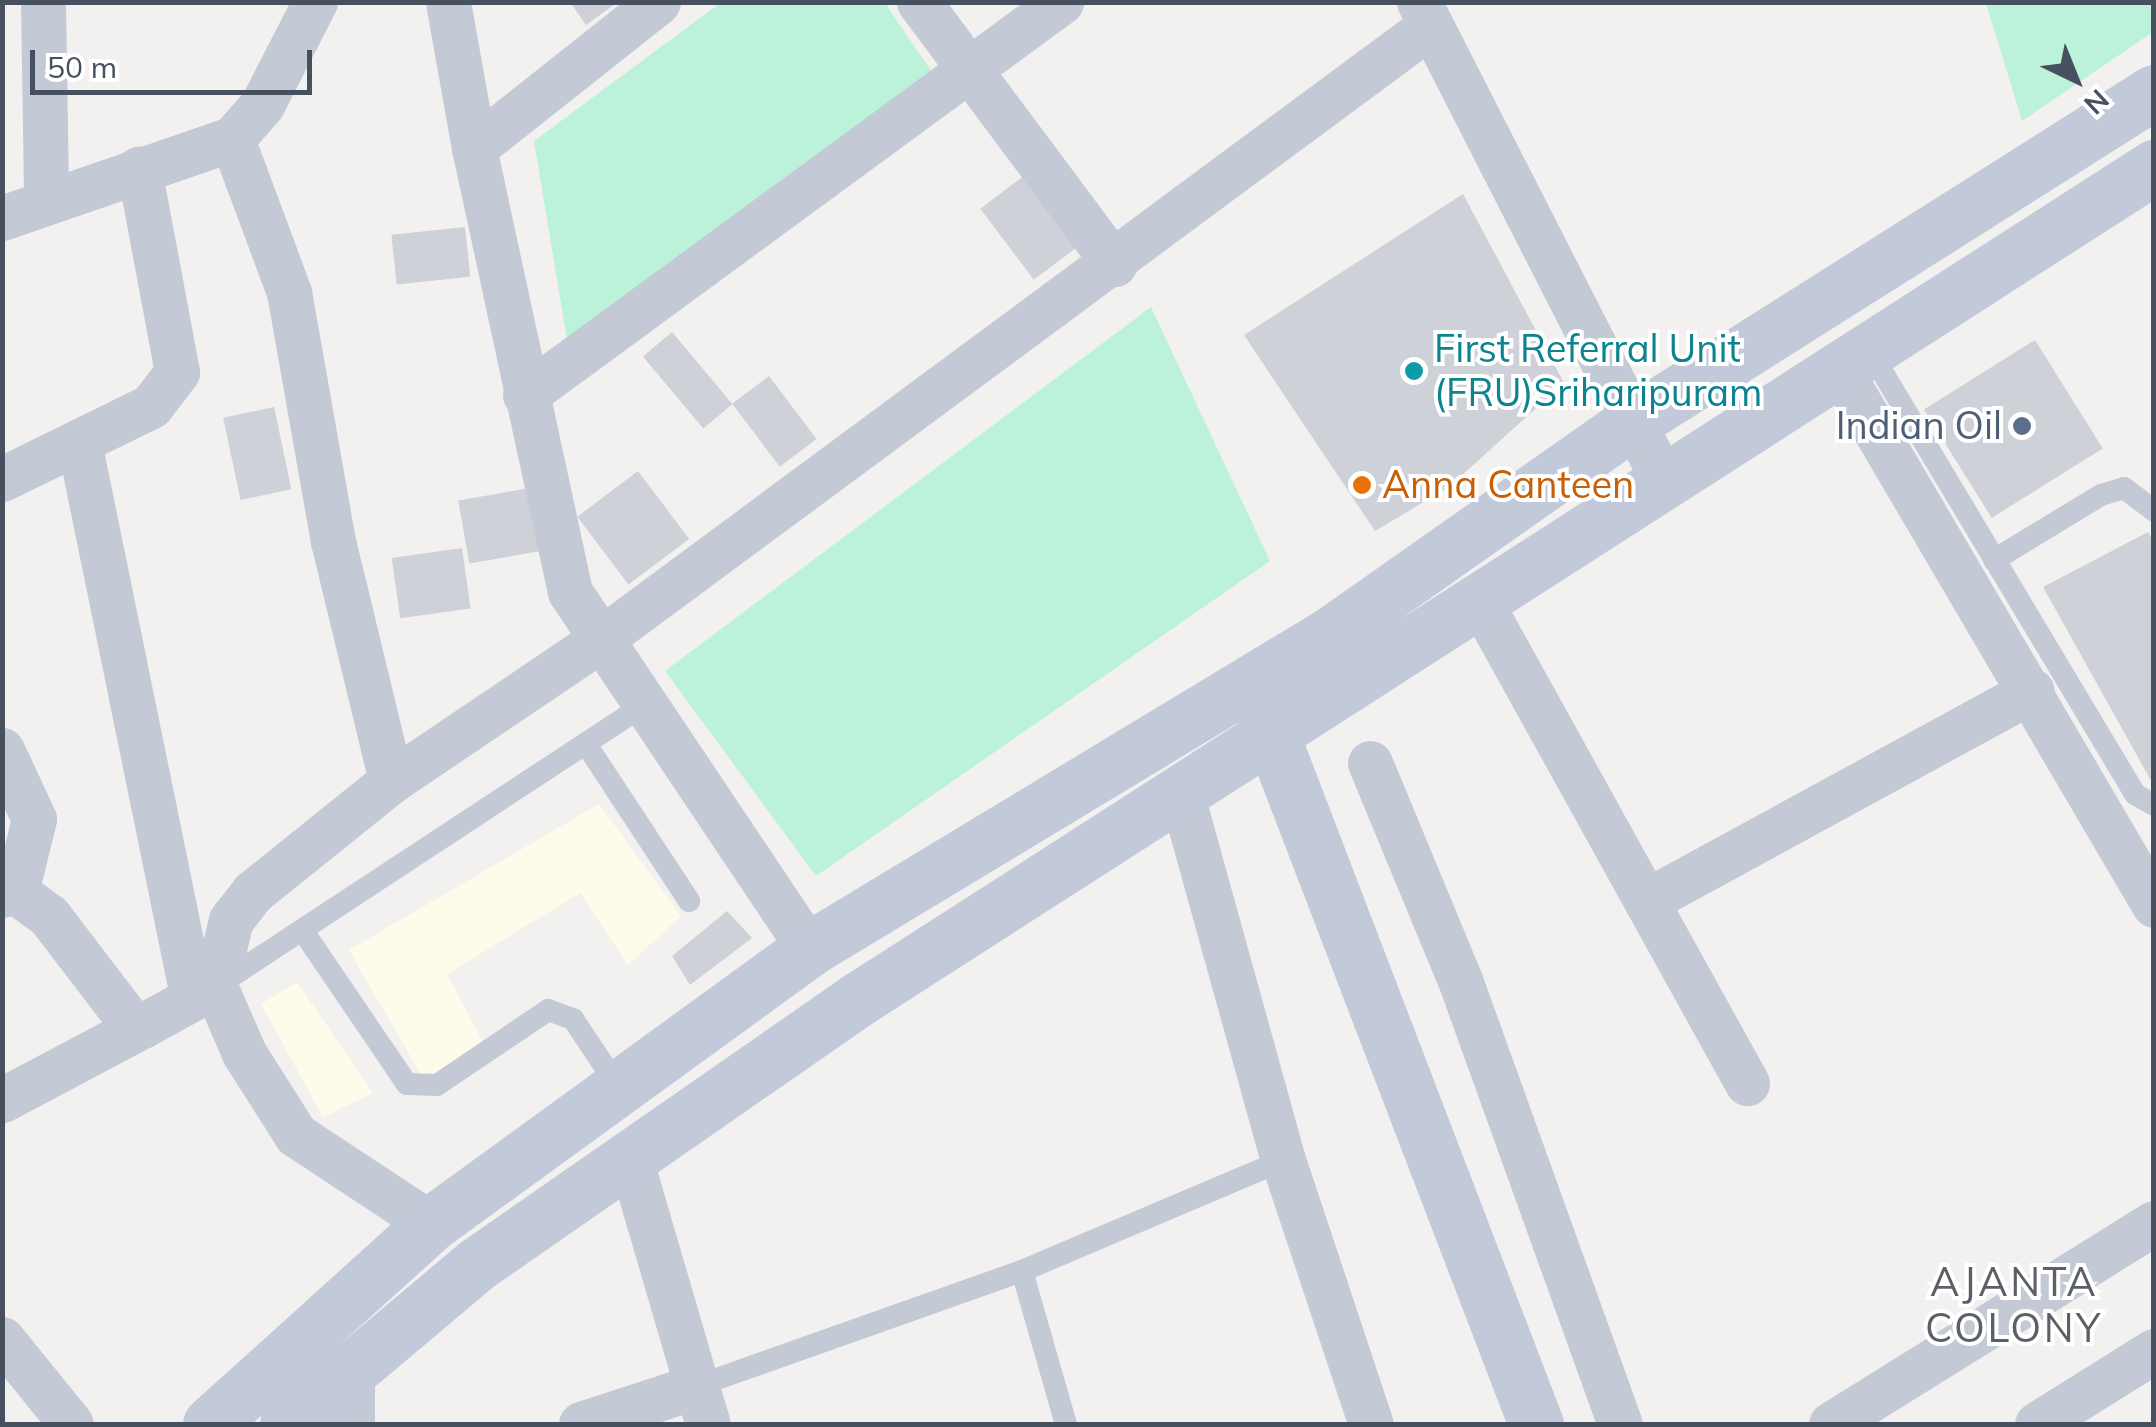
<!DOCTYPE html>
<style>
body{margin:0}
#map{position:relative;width:2156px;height:1427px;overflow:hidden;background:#f3f1f0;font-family:Mulish,sans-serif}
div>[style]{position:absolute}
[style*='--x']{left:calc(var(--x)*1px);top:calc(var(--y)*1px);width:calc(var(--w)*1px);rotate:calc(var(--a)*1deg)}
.commercial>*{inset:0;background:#fdfbea}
.green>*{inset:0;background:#bdf2da}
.building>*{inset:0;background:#cfd1d8;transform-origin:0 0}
.lane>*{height:22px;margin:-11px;padding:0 11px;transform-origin:11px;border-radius:11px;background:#c3cad6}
.street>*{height:45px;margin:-22.5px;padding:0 22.5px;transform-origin:22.5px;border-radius:22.5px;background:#c3cad6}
.secondary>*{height:55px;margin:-27.5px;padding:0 27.5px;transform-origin:27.5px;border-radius:27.5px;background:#c2cada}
.dots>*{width:28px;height:28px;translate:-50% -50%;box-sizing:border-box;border:5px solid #fff;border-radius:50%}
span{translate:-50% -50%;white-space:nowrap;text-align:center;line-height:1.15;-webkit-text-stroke:8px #fff;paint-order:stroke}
.culture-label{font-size:38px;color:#0d838f}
.left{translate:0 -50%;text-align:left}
.service-label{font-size:38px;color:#4e5e75}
.right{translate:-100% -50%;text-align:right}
.food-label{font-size:38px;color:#c56008}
.neighbourhood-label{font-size:40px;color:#5c5f66;letter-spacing:2.5px}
.frame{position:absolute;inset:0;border:5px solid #47505f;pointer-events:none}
.north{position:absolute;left:2026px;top:30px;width:100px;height:100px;-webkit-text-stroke:8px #fff;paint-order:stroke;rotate:137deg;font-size:28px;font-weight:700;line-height:40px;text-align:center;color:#47505f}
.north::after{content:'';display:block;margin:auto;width:35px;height:45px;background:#47505f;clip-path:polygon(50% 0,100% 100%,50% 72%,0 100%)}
.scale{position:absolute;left:30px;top:50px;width:282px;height:45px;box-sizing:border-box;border:5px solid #47505f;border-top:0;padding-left:12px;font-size:30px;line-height:35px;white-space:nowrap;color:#47505f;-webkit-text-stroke:8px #fff;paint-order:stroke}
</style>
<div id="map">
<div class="commercial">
<i style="clip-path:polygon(599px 804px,681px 916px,628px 965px,580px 893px,447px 974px,483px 1042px,425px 1082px,349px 950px)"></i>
<i style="clip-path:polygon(297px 982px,373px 1093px,323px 1117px,261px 1004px)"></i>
</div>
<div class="green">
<i style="clip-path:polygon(720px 3px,885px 3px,936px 78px,571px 364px,534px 141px)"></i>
<i style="clip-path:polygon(1986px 3px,2153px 3px,2153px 32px,2022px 121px)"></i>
<i style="clip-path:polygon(1151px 307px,1270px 561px,816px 876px,665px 671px)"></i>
</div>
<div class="building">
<i style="clip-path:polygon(570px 2px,618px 2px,586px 25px)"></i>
<i style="left:1025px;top:175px;width:89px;height:56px;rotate:53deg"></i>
<i style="clip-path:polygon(1463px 194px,1564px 383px,1449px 487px,1375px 531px,1244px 335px)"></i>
<i style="left:465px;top:227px;width:50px;height:74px;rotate:84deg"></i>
<i style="left:672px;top:332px;width:94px;height:38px;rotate:50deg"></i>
<i style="left:2035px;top:340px;width:128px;height:131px;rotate:58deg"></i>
<i style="left:769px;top:376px;width:79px;height:46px;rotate:53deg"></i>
<i style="left:274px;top:407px;width:84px;height:52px;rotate:78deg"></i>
<i style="left:638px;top:471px;width:85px;height:76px;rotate:53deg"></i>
<i style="left:541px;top:486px;width:64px;height:84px;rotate:80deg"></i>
<i style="clip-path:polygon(2148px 532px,2154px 542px,2154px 786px,2043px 587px)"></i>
<i style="left:462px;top:548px;width:61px;height:71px;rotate:82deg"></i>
<i style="clip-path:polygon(727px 911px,752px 938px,690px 985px,672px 956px)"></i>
</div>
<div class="lane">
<i style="--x:1871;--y:353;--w:514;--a:59.09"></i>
<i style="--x:2135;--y:794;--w:22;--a:30"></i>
<i style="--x:1994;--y:560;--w:125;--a:-31.3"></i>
<i style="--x:2101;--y:495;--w:24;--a:-17"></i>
<i style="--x:2124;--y:488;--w:38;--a:37"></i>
<i style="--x:586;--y:744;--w:188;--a:56.7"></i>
<i style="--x:305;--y:934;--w:181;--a:55.8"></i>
<i style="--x:407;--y:1084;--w:30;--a:2"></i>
<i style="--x:437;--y:1085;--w:134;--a:-34"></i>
<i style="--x:548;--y:1010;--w:27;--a:20"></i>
<i style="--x:573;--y:1019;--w:83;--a:56.3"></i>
<i style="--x:218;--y:985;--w:506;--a:-33.31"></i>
<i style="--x:1022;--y:1271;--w:159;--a:74"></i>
<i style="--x:697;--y:1386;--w:345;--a:-19.5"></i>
<i style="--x:1022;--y:1271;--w:284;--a:-23"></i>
</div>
<div class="street">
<i style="--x:43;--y:2;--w:197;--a:89.1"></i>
<i style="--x:448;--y:2;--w:148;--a:79.9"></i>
<i style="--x:658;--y:2;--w:235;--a:141.6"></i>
<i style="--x:474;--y:148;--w:454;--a:77.8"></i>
<i style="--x:570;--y:592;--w:430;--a:56.2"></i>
<i style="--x:919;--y:2;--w:327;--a:53.3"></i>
<i style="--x:1419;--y:2;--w:541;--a:62.96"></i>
<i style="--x:232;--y:139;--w:163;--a:69.6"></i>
<i style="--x:289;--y:292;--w:253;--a:80"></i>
<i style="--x:333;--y:541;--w:247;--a:76.4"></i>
<i style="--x:2;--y:218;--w:243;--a:-19"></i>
<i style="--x:232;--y:139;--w:45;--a:-48.6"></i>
<i style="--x:262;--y:105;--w:116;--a:-62.8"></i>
<i style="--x:1841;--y:372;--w:618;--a:59.58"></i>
<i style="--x:525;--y:395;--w:665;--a:-36.25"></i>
<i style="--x:80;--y:447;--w:559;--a:78.45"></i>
<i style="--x:2;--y:479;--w:166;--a:-26.1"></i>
<i style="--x:151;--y:406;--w:43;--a:-52.6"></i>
<i style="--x:177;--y:372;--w:207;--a:-100.6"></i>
<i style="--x:1481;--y:603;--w:549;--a:61.01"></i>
<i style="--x:2;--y:750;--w:76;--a:65.1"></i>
<i style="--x:34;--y:819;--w:75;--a:103.9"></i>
<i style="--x:1370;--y:763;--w:235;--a:67.5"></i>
<i style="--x:1460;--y:980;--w:472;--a:70.2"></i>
<i style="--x:1182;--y:796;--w:378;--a:74.5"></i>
<i style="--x:1283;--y:1160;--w:278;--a:71.6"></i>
<i style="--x:2;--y:895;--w:14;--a:-12"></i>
<i style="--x:16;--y:892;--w:41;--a:36"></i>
<i style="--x:49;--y:916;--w:133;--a:52.6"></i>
<i style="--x:130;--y:1022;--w:13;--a:18"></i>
<i style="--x:142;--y:1026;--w:83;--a:-28.7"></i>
<i style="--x:1648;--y:900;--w:437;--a:-28.6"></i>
<i style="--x:2;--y:1100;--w:158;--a:-27.9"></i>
<i style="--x:630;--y:1158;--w:277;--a:73.7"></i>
<i style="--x:431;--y:1224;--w:162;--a:-146.6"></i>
<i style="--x:296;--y:1135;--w:97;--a:-122.4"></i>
<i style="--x:244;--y:1053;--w:73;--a:-113.4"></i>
<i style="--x:215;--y:986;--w:68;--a:-76.4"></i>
<i style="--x:231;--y:920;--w:36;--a:-52"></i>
<i style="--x:253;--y:892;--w:177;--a:-38.8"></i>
<i style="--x:391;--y:781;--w:249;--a:-34"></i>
<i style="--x:597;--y:642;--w:1037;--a:-36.49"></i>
<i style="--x:2;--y:1339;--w:109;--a:50.9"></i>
<i style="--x:352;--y:1424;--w:55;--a:-90"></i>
<i style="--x:581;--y:1424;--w:122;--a:-18.1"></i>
<i style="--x:1831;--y:1424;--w:380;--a:-31.9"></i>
<i style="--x:2037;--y:1424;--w:138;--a:-32"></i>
</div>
<div class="secondary">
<i style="--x:1261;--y:707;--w:768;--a:69.02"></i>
<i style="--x:210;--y:1424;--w:298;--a:-42.1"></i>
<i style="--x:431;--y:1224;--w:467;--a:-36"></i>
<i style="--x:809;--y:949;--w:607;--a:-31.13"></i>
<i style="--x:1329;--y:635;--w:367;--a:-35.1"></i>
<i style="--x:1629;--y:424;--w:621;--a:-32.31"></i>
<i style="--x:287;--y:1424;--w:248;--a:-40.1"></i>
<i style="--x:477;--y:1264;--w:466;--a:-34.8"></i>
<i style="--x:860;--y:998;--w:1538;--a:-32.71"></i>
</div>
<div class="dots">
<i style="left:1414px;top:371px;background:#0f9aa8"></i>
<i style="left:2022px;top:426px;background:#5c6f8a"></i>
<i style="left:1362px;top:485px;background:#e8710a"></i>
</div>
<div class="culture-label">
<span class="left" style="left:1434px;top:371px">First Referral Unit<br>(FRU)Sriharipuram</span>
</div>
<div class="service-label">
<span class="right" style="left:2002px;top:426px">Indian Oil</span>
</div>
<div class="food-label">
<span class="left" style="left:1382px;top:485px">Anna Canteen</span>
</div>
<div class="neighbourhood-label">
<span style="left:2014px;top:1304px">AJANTA<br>COLONY</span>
</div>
<div class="frame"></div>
<div class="north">N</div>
<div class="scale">50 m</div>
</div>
